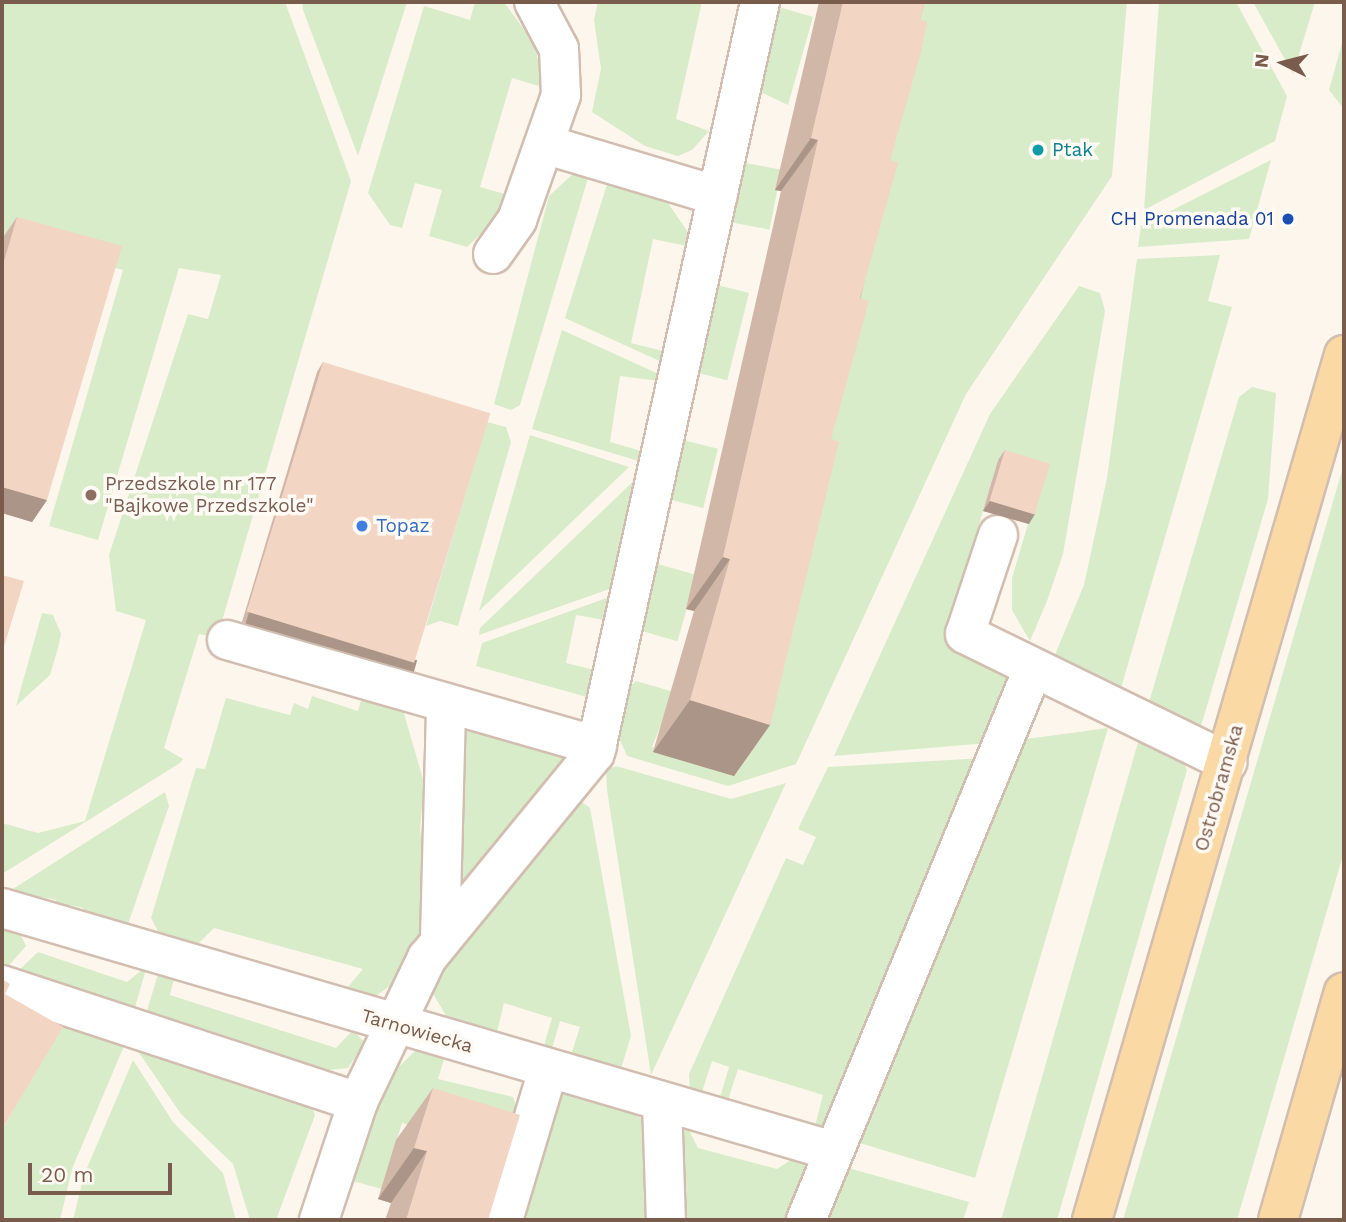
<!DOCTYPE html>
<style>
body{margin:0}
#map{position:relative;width:1346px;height:1222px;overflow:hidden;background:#fdf6ec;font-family:"Work Sans",sans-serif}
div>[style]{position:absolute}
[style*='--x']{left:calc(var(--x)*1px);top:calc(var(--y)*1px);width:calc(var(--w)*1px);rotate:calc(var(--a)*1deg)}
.green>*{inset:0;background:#d8ecc9;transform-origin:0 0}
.roads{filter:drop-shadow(2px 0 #d1beb0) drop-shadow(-2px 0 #d1beb0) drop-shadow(0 2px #d1beb0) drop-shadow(0 -2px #d1beb0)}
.minor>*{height:38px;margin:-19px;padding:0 19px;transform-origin:19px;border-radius:19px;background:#fff}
.major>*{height:38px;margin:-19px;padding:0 19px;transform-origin:19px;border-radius:19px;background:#fbd9a5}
.wall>*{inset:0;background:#d1b7a8}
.shaded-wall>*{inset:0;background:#aa9588;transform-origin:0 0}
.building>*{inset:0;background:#f3d5c3;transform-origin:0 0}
.dots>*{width:19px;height:19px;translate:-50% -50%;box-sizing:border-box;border:4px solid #fffaf3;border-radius:50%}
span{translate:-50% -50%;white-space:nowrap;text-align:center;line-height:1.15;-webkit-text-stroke:7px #fffaf3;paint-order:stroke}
.culture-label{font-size:19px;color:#0d838f}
.left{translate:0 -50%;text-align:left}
.transit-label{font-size:19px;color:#164399}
.right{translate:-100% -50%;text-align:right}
.education-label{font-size:19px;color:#785e54}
.shop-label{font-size:19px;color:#366cbe}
.street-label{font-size:19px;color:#7a5c4d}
.frame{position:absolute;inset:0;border:4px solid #7a5c4d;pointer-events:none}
.north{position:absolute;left:1248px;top:28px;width:70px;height:70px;-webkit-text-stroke:5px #fffaf3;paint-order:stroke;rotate:276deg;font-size:19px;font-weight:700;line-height:28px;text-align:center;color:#7a5c4d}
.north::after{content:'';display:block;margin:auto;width:24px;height:32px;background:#7a5c4d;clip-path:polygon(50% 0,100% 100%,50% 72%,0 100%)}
.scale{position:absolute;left:28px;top:1163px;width:144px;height:32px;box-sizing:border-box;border:4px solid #7a5c4d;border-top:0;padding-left:9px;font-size:21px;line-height:24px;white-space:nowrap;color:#7a5c4d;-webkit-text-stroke:5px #fffaf3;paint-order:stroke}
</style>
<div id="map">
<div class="green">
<i style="clip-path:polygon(2px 2px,285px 2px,351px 181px,217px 638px,199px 634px,164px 748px,183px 759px,180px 763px,2px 874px,2px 823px,38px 833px,85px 821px,146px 620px,116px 611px,109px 555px,188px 314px,208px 319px,221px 275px,179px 268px,98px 540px,49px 526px,123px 270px,2px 239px)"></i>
<i style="clip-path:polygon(302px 2px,407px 2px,358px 156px,303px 10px)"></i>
<i style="clip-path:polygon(475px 2px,504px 2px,533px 42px,542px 73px,539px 86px,512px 78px,480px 187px,508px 195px,503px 213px,467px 247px,429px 236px,442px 190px,415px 183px,402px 228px,390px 225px,368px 193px,424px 6px,470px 20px)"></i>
<i style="clip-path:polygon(598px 2px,702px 2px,676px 119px,709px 131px,692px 150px,678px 156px,645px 146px,592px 112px,601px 69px,594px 20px)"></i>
<i style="clip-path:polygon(917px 2px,1127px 2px,1112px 176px,966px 394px,796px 764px,728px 786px,627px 756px,616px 731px,626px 690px,636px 681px,674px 692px,652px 747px,738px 772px)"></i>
<i style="clip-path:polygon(1159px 2px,1236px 2px,1287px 96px,1275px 141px,1144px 210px)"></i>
<i style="clip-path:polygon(1253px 2px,1315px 2px,1293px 74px)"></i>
<i style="clip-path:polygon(782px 8px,813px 17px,788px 105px,756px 90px,777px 10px)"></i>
<i style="clip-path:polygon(1344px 36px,1344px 109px,1329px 90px)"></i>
<i style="clip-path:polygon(1271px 160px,1249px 239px,1138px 247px,1141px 226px)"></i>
<i style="left:741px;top:162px;width:41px;height:61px;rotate:11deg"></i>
<i style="clip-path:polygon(577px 170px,588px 178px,520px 405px,511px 410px,494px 404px,549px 196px)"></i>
<i style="clip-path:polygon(610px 175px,665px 199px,688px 232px,687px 246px,653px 239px,631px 343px,667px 352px,664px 363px,565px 318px)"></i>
<i style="clip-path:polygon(1220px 255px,1208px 301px,1232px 307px,1119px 695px,1052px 662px,1084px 585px,1107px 478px,1137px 259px)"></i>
<i style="left:717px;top:285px;width:33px;height:90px;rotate:14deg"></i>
<i style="clip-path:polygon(1079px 286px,1100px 293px,1105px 311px,1063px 554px,1047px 601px,1030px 641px,1012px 610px,1012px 578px,1043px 474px,998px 460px,945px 640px,1013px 677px,988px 743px,834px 756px,990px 414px)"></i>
<i style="clip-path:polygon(562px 330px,661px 375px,659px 381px,620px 376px,610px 442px,645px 452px,642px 462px,532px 429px)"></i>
<i style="clip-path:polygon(1252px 387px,1276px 393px,1268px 499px,1199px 733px,1147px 709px,1239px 397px)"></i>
<i style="clip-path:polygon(487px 422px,506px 427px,511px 442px,458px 626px,440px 621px,426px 626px)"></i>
<i style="clip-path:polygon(530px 435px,629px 467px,479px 611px)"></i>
<i style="left:683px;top:440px;width:36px;height:61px;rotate:14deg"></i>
<i style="clip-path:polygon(1344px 464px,1344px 852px,1237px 1220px,1123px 1220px)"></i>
<i style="clip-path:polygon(641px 474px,618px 586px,479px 635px,480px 628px)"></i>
<i style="left:658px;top:564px;width:40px;height:69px;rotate:16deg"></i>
<i style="clip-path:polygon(615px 595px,610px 621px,576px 615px,566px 663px,599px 671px,594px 699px,476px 666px,482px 643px)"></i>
<i style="clip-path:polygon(42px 613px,53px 615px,61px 634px,58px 648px,50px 675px,16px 706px)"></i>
<i style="clip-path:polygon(312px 696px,358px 711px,362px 697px,403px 710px,424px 783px,420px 829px,429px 915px,393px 984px,370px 1000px,343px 993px,363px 969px,214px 928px,193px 949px,161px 937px,151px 918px,196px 768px,205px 769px,226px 698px,290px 715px,294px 703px,308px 709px)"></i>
<i style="clip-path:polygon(454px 724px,572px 751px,466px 884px,457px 878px)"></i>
<i style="clip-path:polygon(1108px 728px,975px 1178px,860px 1143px,858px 1127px,1019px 740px)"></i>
<i style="clip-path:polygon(1139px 739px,1182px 758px,1187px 770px,1057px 1220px,1001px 1220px)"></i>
<i style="clip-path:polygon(984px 758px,825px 1128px,815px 1126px,823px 1095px,738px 1069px,727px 1103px,719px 1101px,729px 1067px,712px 1061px,701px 1095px,690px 1091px,689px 1074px,786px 858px,803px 865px,816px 837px,798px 829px,828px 767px)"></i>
<i style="clip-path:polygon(616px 766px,731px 799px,786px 783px,651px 1075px,607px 790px,606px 770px)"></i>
<i style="clip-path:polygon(165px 792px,169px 806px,128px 924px,81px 916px,83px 908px,70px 905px,68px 912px,54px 908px,56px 900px,42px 897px,39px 904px,5px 894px)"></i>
<i style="clip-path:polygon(579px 800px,590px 808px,631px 1036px,620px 1072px,570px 1058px,580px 1027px,560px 1021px,551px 1052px,543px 1049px,552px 1018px,504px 1003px,496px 1036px,451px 1024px,432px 992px,435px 969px)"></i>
<i style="clip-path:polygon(2px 925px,19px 931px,26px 946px,2px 973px)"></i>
<i style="clip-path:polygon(38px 952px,127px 982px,147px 966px,133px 1014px,15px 974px)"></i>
<i style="clip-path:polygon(159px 971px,175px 975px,170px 995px,336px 1048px,353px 1030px,365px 1043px,348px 1068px,329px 1070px,145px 1017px)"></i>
<i style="clip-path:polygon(39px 1014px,124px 1046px,72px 1169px,60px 1220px,2px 1220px,2px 1130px,30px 1079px)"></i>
<i style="clip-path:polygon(135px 1047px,312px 1107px,315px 1115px,276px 1220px,250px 1220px,233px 1164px,181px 1114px)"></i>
<i style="clip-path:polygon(417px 1049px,446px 1053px,438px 1079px,513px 1097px,518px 1111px,498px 1151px,402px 1123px,382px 1189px,353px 1181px,350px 1174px,385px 1080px)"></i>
<i style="clip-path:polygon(133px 1060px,173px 1122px,223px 1173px,236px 1220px,73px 1220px,84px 1175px)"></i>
<i style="clip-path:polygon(564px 1090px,615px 1102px,642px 1119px,652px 1220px,516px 1220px)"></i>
<i style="clip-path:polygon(685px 1122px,698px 1148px,777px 1169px,798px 1155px,812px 1158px,795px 1220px,679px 1220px,674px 1126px)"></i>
<i style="clip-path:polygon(838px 1165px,969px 1202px,963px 1220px,819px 1220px)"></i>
</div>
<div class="roads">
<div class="minor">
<i style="--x:547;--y:145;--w:178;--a:16.6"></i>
<i style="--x:493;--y:254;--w:42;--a:-54.8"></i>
<i style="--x:517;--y:220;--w:133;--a:-70.6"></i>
<i style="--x:561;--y:95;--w:46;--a:-92.5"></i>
<i style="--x:559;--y:49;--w:53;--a:-118"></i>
<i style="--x:998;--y:535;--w:104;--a:108.4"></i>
<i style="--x:965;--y:634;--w:292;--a:26"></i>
<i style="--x:227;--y:640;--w:385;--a:16"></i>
<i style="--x:2;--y:908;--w:866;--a:16.3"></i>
<i style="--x:440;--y:939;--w:236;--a:-88.5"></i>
<i style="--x:2;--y:985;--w:375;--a:18.2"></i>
<i style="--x:662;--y:1102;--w:118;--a:88.1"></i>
<i style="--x:319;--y:1220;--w:124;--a:-71.7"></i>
<i style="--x:358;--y:1102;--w:160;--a:-64.4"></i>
<i style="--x:427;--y:958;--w:265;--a:-50.7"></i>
<i style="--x:595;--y:753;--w:769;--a:-77.61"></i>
<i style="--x:503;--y:1220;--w:157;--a:-73.3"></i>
<i style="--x:806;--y:1220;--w:596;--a:-67.61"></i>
</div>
<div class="major">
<i style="--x:1092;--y:1220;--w:901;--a:-73.76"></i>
<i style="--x:1278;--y:1220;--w:237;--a:-73.9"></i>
</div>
</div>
<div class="wall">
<i style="clip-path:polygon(819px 2px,925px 2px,920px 19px,770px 725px,734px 776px,653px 752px,694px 611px,686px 609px,781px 191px,775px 190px)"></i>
<i style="clip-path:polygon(17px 217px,47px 500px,32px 522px,2px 513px,2px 239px)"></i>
<i style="clip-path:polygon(323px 362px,410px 670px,242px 622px,317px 372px)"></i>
<i style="clip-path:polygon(1005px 450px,1029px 524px,983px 511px,998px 460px)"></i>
<i style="clip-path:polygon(433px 1088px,488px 1220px,385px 1220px,391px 1203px,378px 1199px,396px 1140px)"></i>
</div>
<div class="shaded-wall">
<i style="clip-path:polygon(811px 138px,818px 140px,781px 191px,775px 190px)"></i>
<i style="clip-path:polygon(2px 487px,47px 500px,32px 522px,2px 513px)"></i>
<i style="clip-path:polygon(990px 501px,1035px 514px,1029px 524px,983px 511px)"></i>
<i style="clip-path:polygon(723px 557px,730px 559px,694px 611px,686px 609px)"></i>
<i style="left:249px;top:612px;width:175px;height:12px;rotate:16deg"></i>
<i style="clip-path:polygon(690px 700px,770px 725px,734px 776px,653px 752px)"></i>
<i style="clip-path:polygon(414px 1148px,427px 1151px,391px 1203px,378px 1199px)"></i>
</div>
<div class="building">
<i style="clip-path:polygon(843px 2px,925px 2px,920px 19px,927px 22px,920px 56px,890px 160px,898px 163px,860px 298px,869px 301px,831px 439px,839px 442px,770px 725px,690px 700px,730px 559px,723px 557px,818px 140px,811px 138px)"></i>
<i style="clip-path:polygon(17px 217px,122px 246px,47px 500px,2px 487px,2px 268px)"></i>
<i style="left:323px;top:362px;width:175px;height:261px;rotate:17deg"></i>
<i style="left:1005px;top:450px;width:47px;height:53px;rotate:17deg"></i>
<i style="clip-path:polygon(2px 575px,24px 581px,2px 653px)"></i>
<i style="clip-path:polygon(2px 979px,10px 984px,5px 994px,63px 1027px,2px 1129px)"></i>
<i style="clip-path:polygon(433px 1088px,520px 1115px,488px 1220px,406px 1220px,427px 1151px,414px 1148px)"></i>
</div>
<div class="dots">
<i style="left:1038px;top:150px;background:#0f9aa8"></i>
<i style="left:1288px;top:219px;background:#1a4fb4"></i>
<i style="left:91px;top:495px;background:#8d6e63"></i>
<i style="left:362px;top:526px;background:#3f7fe0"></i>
</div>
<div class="culture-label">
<span class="left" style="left:1052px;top:150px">Ptak</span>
</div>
<div class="transit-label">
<span class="right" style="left:1274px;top:219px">CH Promenada 01</span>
</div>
<div class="education-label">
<span class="left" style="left:105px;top:495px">Przedszkole nr 177<br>"Bajkowe Przedszkole"</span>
</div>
<div class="shop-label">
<span class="left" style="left:376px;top:526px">Topaz</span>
</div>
<div class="street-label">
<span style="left:1219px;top:788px;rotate:-74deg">Ostrobramska</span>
<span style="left:417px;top:1031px;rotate:16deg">Tarnowiecka</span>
</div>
<div class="frame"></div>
<div class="north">N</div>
<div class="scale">20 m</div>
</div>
